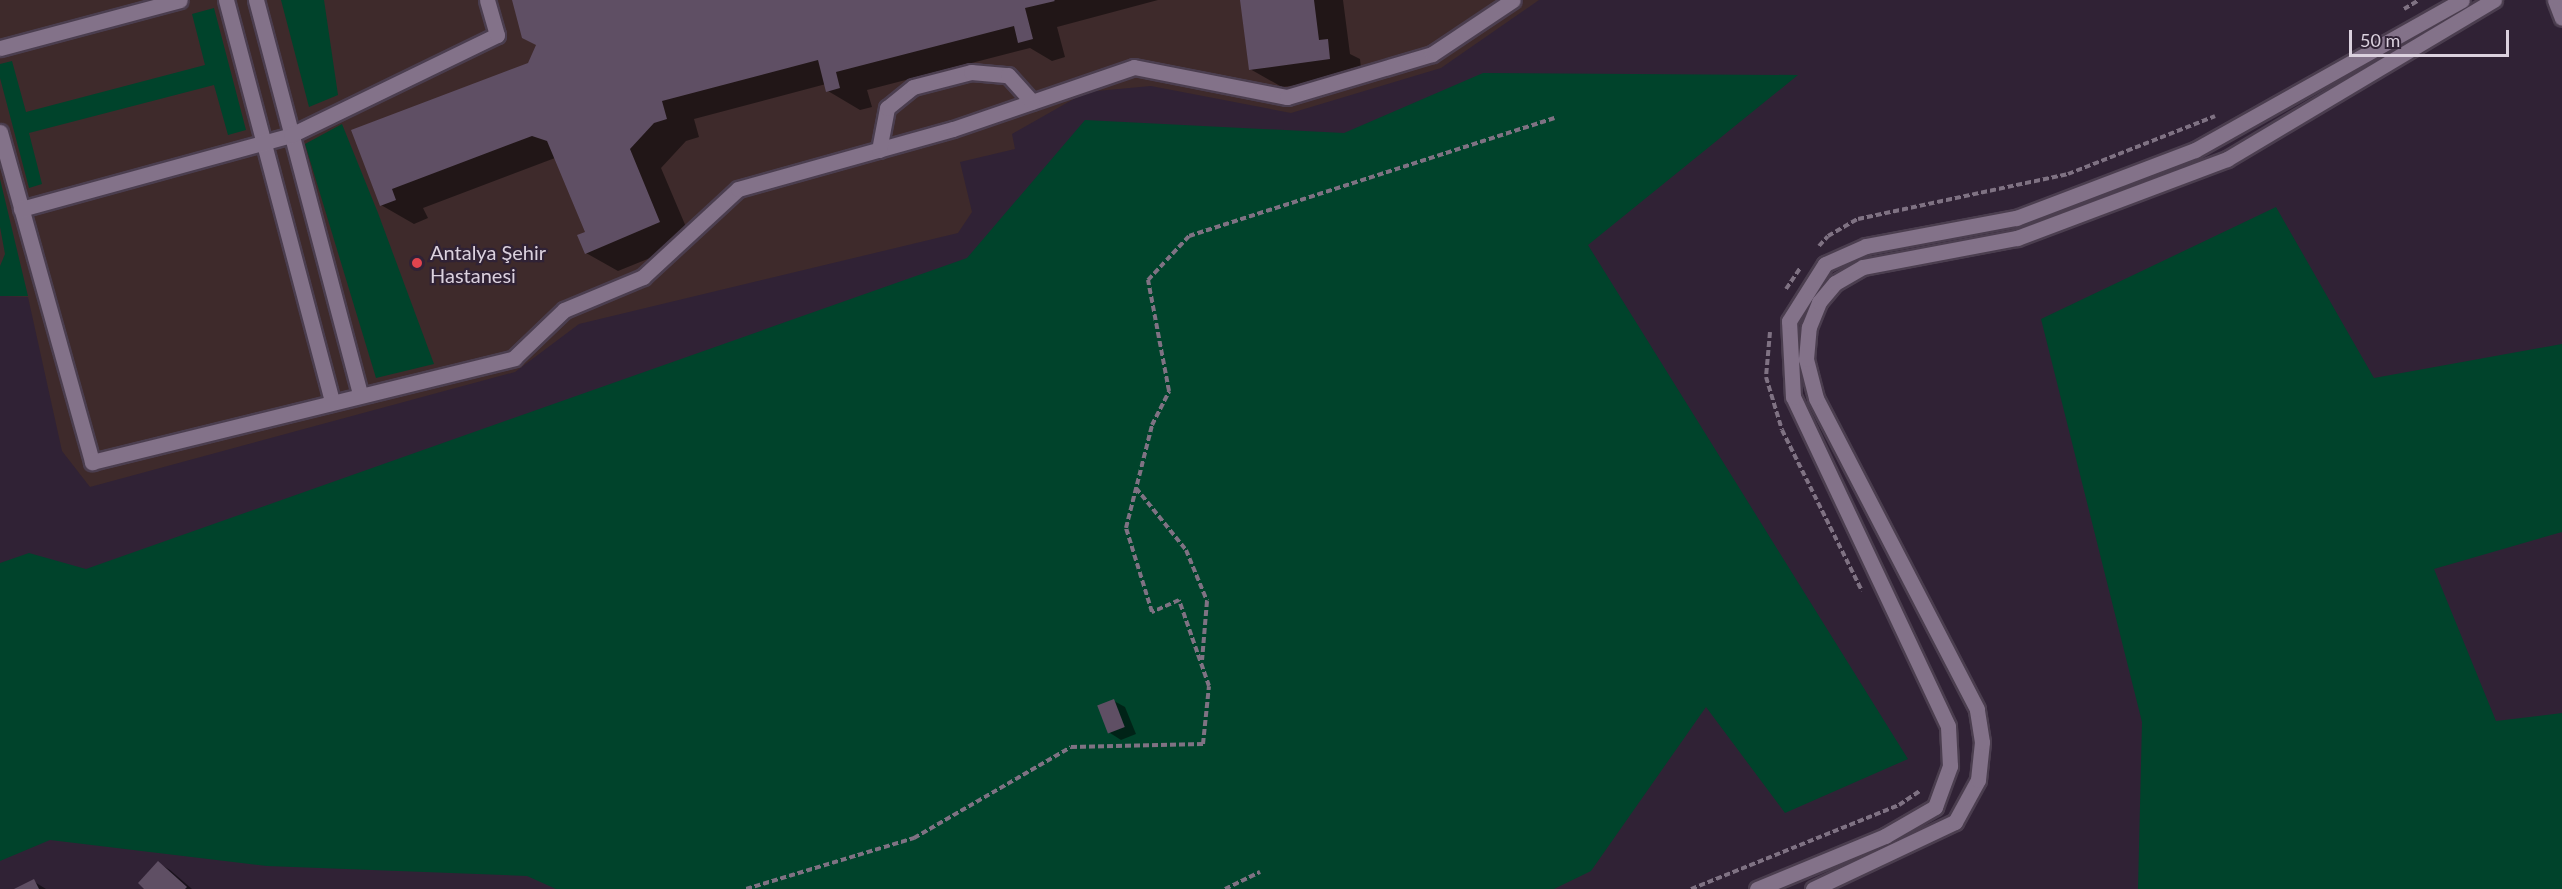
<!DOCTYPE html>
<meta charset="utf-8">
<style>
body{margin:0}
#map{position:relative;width:2562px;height:889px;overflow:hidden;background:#302235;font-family:Lato,sans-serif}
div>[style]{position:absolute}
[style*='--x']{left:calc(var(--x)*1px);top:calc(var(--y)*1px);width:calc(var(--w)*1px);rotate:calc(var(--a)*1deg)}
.medical>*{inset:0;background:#3e2a2b}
.green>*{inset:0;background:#00432b}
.shadow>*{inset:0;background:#0007}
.building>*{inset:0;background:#5f4f64;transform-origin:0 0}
.path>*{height:4px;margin-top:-2px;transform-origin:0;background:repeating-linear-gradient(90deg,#7f7283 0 6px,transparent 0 9px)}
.roads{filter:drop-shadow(2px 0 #4b3e4f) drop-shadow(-2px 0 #4b3e4f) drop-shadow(0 2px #4b3e4f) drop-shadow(0 -2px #4b3e4f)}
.minor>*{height:15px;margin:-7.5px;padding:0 7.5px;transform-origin:7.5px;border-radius:7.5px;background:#837289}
.dots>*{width:16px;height:16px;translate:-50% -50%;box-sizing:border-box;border:3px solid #302235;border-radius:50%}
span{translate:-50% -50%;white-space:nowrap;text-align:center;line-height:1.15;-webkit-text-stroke:4.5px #302235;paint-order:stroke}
.poi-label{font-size:20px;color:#dbd1de}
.left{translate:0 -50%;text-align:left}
.scale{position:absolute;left:2349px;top:30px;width:160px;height:27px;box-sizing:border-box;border:3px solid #dbd1de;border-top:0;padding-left:8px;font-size:18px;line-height:21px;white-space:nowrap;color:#dbd1de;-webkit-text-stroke:4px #302235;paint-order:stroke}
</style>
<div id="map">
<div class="medical">
<i style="clip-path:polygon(0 0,1539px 0,1441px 68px,1291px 113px,1151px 86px,1086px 92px,1012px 134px,1015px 149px,960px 162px,972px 212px,958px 233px,579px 324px,515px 372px,90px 487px,62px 451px,28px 297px,0 296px)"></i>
</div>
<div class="green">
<i style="clip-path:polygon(281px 0,324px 0,338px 95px,309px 107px)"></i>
<i style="clip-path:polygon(214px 8px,246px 130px,228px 135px,214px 85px,29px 133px,42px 184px,29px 188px,0 78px,0 64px,12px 61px,26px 112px,205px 65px,192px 14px)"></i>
<i style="clip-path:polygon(1483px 73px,1798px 75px,1588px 245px,1908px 759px,1785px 813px,1706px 707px,1591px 871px,1554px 889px,556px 889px,527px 876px,267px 866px,50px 840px,0 861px,0 563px,29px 553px,86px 569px,967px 258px,1085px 120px,1344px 133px)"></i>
<i style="clip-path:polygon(342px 124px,378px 213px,434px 364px,376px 378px,305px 144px)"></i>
<i style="clip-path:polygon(0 179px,28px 296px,0 296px,0 266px,5px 254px,0 227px)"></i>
<i style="clip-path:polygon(2276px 207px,2374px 378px,2562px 344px,2562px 532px,2434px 569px,2496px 721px,2562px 713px,2562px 889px,2138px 889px,2142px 722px,2041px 319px)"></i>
</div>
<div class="shadow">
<i style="clip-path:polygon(514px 0,1158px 0,1057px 27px,1065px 57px,1052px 61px,1030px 48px,867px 90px,872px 107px,860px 110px,828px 91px,826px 84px,694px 119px,699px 137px,686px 141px,661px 168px,692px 241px,618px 271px,586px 253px,587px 233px,555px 158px,423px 208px,428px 218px,414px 224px,381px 205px,353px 131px,529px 64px,538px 45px)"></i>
<i style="clip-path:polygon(1241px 0,1343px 0,1350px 54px,1360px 59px,1362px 77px,1282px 87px,1250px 69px)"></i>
<i style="clip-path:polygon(1114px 701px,1125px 707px,1136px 734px,1121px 740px,1110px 733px)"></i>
<i style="clip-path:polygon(158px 863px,170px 870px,192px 889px,146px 889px)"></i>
<i style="clip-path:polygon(33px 881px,46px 889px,18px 889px)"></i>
</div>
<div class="building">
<i style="clip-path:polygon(512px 0,1054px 0,1055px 1px,1025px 8px,1033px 39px,1018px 43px,1014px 26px,836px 72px,840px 88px,826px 92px,818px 60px,662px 101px,667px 119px,654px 123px,630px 149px,660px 222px,585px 254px,577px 235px,585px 232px,547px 141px,532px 136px,392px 189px,396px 200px,380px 206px,351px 130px,528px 63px,536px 45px,522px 38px)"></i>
<i style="clip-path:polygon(1240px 0,1314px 0,1319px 40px,1328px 39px,1330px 59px,1249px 70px)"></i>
<i style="left:1114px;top:699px;width:30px;height:18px;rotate:69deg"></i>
<i style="clip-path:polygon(158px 861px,187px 887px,185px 889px,144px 889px,138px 883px)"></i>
<i style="clip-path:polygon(34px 879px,39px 889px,14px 889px)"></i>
</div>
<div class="path">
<i style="--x:2404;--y:9;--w:17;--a:-31"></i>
<i style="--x:1819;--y:246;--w:13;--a:-48"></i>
<i style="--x:1828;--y:236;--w:34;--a:-30"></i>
<i style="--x:1858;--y:219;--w:215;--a:-12.1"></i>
<i style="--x:2068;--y:174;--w:158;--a:-21.5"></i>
<i style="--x:1786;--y:289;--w:25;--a:-56"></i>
<i style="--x:1770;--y:332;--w:45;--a:95.1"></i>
<i style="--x:1766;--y:377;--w:55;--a:73.2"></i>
<i style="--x:1782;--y:430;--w:180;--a:63.6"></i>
<i style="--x:1136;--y:488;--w:80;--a:51.1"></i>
<i style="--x:1186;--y:550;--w:55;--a:67.6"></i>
<i style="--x:1207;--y:601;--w:59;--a:94.8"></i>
<i style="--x:746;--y:889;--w:176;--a:-16.9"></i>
<i style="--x:914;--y:838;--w:181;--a:-30.1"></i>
<i style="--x:1071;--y:747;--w:132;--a:-1.3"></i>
<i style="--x:1203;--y:744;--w:58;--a:-84.1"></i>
<i style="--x:1209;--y:686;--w:91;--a:-109.2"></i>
<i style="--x:1179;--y:600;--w:30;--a:156"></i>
<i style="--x:1152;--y:612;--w:88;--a:-107.2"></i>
<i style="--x:1126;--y:528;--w:106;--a:-75.8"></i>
<i style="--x:1152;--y:425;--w:38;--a:-63"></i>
<i style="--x:1169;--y:391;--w:113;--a:-100.7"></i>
<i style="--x:1148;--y:280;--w:60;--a:-47"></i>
<i style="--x:1189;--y:236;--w:384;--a:-17.9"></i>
<i style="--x:1225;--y:889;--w:39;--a:-26"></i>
<i style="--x:1691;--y:889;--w:224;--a:-22"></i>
<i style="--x:1899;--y:805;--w:25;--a:-34"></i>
</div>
<div class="roads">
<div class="minor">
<i style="--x:226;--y:0;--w:416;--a:75.2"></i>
<i style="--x:256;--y:0;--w:407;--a:75.2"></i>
<i style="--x:2555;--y:0;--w:19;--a:69"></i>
<i style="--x:0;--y:48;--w:186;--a:-14.9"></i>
<i style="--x:0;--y:132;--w:343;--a:74.4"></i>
<i style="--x:92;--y:462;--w:435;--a:-13.8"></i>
<i style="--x:514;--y:358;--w:69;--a:-43.8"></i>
<i style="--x:564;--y:310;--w:86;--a:-22.7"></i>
<i style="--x:643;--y:277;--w:129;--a:-42.8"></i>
<i style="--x:738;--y:189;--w:223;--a:-15.6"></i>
<i style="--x:953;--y:129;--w:191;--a:-18.9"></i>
<i style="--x:1134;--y:67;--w:156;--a:11.1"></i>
<i style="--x:1287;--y:97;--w:151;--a:-16.5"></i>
<i style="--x:1432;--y:54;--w:97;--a:-33.7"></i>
<i style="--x:879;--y:150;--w:43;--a:-79.2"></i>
<i style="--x:887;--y:108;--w:33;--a:-39"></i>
<i style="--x:913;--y:87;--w:60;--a:-14.5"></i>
<i style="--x:971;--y:72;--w:37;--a:5"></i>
<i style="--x:1008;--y:75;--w:36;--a:48"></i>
<i style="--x:21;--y:209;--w:280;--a:-15.3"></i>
<i style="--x:291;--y:135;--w:229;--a:-25.9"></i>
<i style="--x:497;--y:35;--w:36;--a:-106"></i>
<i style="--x:1757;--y:889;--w:139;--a:-22.5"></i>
<i style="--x:1885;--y:836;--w:58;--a:-30.1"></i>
<i style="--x:1935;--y:807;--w:44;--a:-69.9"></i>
<i style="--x:1950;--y:766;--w:40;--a:-92.9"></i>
<i style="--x:1948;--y:726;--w:364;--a:-115.2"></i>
<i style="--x:1793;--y:397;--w:76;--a:-93"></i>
<i style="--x:1789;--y:321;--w:67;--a:-57.7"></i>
<i style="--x:1825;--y:264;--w:45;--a:-23.7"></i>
<i style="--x:1866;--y:246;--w:153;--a:-10.6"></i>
<i style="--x:2016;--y:218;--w:191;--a:-20.8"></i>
<i style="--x:2195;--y:150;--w:306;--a:-29.3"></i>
<i style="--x:1813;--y:889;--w:157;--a:-25.3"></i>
<i style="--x:1955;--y:822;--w:48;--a:-61.3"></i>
<i style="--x:1978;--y:780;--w:38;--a:-84"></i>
<i style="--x:1982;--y:742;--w:33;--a:-99"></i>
<i style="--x:1977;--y:709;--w:350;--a:-117.4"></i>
<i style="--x:1816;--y:398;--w:40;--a:-104.4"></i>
<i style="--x:1806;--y:359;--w:32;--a:-85"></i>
<i style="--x:1809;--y:327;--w:27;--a:-68"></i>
<i style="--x:1819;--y:302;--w:25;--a:-50"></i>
<i style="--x:1835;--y:283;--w:32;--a:-30"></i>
<i style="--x:1863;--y:267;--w:157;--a:-10.7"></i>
<i style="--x:2017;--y:238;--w:224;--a:-20.6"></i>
<i style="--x:2227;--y:159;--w:311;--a:-30.8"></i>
</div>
</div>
<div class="dots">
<i style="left:417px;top:263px;background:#e0444e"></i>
</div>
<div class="poi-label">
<span class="left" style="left:430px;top:264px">Antalya Şehir<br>Hastanesi</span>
</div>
<div class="scale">50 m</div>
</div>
